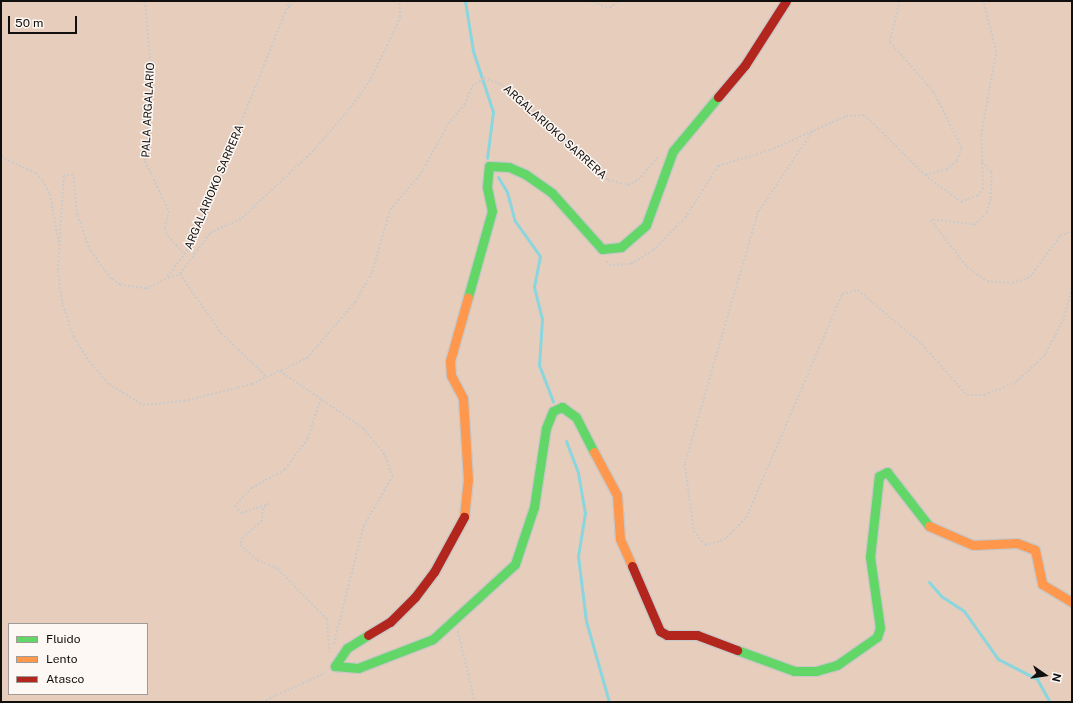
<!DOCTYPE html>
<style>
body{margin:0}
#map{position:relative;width:1073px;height:703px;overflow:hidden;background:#efece9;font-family:"Public Sans",sans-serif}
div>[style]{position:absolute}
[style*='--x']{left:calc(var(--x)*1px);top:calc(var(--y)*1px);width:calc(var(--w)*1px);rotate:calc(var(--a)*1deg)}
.green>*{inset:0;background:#e7cdbc}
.stream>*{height:3px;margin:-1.5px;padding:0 1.5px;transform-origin:1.5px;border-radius:1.5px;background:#8ad6de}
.path>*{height:1.5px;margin-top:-0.75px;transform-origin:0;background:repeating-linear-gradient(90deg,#cbcac9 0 2px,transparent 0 4px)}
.roads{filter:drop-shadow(1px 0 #c9c7c5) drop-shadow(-1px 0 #c9c7c5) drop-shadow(0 1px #c9c7c5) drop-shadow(0 -1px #c9c7c5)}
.fast>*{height:9px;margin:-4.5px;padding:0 4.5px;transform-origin:4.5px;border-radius:4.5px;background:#63d668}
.slow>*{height:9px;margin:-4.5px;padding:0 4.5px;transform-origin:4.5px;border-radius:4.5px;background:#ff974d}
.jam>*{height:9px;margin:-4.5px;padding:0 4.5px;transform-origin:4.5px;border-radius:4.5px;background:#b3261e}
span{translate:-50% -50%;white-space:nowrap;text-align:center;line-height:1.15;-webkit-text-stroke:3px #fef8f4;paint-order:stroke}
.street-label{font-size:11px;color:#110f0e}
.frame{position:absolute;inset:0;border:2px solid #110f0e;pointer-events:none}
.legend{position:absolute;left:8px;top:623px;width:140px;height:72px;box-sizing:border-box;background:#fef8f4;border:1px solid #9f9b98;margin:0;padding:5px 7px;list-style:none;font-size:12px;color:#110f0e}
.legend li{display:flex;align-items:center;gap:8px;height:20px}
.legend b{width:20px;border:1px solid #9f9b98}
.north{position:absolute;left:1025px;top:655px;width:40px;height:40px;-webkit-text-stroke:3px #fef8f4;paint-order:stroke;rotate:103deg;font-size:11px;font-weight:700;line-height:16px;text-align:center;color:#110f0e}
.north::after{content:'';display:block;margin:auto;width:14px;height:18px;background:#110f0e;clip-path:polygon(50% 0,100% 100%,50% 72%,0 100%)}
.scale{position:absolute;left:8px;top:16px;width:69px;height:18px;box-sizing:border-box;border:2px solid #110f0e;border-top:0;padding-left:5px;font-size:12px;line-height:14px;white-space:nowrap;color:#110f0e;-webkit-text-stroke:3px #fef8f4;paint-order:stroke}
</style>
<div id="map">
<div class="green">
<i style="clip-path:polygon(evenodd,1px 1px,1072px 1px,1072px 702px,1px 702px,1px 1px,9px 624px,147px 624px,147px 694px,9px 694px,9px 624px)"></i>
</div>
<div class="stream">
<i style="--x:465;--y:1;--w:51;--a:80.9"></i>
<i style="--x:473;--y:51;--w:64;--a:71.8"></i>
<i style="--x:493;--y:112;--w:46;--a:97.4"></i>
<i style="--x:498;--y:177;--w:17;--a:59"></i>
<i style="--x:507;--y:192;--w:30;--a:75"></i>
<i style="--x:515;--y:221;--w:43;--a:54.5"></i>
<i style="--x:540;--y:256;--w:32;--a:101"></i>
<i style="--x:534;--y:287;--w:33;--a:76"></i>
<i style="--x:542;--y:319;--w:46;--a:93.7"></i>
<i style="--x:539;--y:365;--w:39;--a:69"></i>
<i style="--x:566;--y:441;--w:34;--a:69"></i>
<i style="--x:578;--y:473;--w:41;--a:80.1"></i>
<i style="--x:585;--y:513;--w:44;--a:99.2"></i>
<i style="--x:578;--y:556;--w:65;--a:83"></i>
<i style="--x:586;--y:621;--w:84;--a:74.1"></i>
<i style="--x:929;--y:582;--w:18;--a:49"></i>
<i style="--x:941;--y:596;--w:27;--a:33"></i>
<i style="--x:964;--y:611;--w:59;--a:54.7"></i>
<i style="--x:998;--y:659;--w:44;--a:27.1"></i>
<i style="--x:1037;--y:679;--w:26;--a:61"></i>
</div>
<div class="path">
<i style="--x:145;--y:1;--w:75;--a:84.7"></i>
<i style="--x:152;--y:76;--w:85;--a:94.7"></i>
<i style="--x:145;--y:161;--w:55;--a:64.4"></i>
<i style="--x:169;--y:211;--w:17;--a:103"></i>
<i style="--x:165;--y:228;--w:9;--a:69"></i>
<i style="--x:168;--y:236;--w:25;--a:47"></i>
<i style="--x:290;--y:1;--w:226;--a:111.8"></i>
<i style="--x:206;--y:211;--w:43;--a:114.8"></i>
<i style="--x:188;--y:250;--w:36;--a:127"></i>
<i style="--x:166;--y:279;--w:22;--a:153"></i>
<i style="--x:146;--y:289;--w:26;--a:-171"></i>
<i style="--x:120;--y:285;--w:11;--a:-146"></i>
<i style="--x:111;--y:279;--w:35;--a:-127"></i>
<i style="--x:90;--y:251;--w:38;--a:-110"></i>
<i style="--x:77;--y:215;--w:40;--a:-95.7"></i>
<i style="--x:73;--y:175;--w:9;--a:174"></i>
<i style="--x:64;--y:176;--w:95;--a:93.6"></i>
<i style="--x:58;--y:271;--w:34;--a:82"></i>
<i style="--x:63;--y:305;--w:34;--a:71"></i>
<i style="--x:74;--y:337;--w:28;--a:58"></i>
<i style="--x:89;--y:361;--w:30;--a:49"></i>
<i style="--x:109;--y:384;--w:40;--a:32"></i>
<i style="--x:143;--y:405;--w:41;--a:-5.6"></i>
<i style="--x:184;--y:401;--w:70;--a:-14"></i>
<i style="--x:252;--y:384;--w:61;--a:-25.3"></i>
<i style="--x:307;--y:358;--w:74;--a:-49.4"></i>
<i style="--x:355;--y:302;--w:34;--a:-60"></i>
<i style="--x:372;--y:272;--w:65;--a:-73.8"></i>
<i style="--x:390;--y:210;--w:48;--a:-50"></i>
<i style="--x:421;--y:173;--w:56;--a:-61.1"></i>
<i style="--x:448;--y:124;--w:25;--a:-50"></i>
<i style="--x:464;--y:105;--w:21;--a:-67"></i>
<i style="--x:472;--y:86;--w:14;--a:-34"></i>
<i style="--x:484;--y:78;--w:19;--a:21"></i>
<i style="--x:502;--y:85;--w:32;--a:39"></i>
<i style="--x:527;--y:105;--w:110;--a:42.8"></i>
<i style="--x:608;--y:180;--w:21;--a:14"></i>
<i style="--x:628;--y:185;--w:11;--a:-27"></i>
<i style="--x:638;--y:180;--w:30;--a:-49"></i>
<i style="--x:590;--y:1;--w:21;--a:19"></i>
<i style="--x:610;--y:8;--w:11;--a:-41"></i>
<i style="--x:900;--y:1;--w:42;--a:103.7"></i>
<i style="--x:890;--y:42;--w:67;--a:48.7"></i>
<i style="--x:934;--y:92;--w:63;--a:63.4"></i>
<i style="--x:962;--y:148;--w:14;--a:111"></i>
<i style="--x:957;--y:161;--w:13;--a:138"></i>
<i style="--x:947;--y:170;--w:23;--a:167"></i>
<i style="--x:288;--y:8;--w:10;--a:-45"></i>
<i style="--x:813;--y:131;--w:99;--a:123.9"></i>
<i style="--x:758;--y:213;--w:261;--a:106.2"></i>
<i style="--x:685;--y:464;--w:68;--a:82.3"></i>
<i style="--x:694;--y:531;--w:18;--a:52"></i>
<i style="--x:705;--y:545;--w:20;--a:-15"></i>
<i style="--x:724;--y:540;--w:31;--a:-45"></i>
<i style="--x:746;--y:518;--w:244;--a:-66.8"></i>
<i style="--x:842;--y:294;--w:16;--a:-14"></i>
<i style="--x:858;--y:290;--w:84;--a:40.2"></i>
<i style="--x:922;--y:344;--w:68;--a:48.6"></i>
<i style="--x:967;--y:395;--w:17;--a:0"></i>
<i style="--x:984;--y:395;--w:35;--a:-22"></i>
<i style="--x:1016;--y:382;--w:38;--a:-43"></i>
<i style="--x:1044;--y:356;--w:40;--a:-62"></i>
<i style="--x:1063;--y:321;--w:35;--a:-75"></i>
<i style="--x:1;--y:157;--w:38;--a:25"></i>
<i style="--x:36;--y:173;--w:11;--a:49"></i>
<i style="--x:43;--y:181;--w:15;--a:62"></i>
<i style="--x:50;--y:194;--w:51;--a:79.8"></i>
<i style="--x:982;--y:162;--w:14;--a:45"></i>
<i style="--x:992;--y:172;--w:27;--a:92"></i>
<i style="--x:991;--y:199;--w:15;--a:106"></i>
<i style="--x:987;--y:213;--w:17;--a:135"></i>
<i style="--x:975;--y:225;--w:44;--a:-173.5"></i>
<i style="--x:931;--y:220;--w:59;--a:52.5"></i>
<i style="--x:967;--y:267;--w:24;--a:35"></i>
<i style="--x:987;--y:281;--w:25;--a:5"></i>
<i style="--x:1012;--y:283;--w:19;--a:-18"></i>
<i style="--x:1030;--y:277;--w:51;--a:-53.8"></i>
<i style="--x:1060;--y:236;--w:13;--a:-23"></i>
<i style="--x:607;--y:261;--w:4;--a:63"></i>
<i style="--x:609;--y:265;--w:22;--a:-3"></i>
<i style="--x:631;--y:264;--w:26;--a:-32"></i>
<i style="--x:653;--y:250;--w:45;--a:-45"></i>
<i style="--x:685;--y:218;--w:62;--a:-57.6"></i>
<i style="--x:718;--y:166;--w:54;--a:-17.1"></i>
<i style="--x:770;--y:150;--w:83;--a:-24.1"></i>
<i style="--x:846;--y:116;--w:19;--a:-3"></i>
<i style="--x:865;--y:115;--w:85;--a:45"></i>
<i style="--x:925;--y:175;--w:45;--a:36.9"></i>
<i style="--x:961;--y:202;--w:17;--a:-21"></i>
<i style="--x:977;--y:196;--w:9;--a:-49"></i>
<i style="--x:983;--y:189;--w:54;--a:-92.1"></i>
<i style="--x:981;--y:135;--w:84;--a:-79.8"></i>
<i style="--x:996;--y:52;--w:53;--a:-104.3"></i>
<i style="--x:180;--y:274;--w:72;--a:55.2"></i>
<i style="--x:221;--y:333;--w:62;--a:43.7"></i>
<i style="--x:168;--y:278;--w:13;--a:-18"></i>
<i style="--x:180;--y:274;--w:51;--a:-53.8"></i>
<i style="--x:210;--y:233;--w:35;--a:-25"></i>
<i style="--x:242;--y:218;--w:99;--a:-43.4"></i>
<i style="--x:314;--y:150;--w:55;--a:-49.4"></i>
<i style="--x:350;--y:108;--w:32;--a:-54"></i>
<i style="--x:369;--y:82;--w:55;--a:-63.9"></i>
<i style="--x:393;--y:33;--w:17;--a:-66"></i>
<i style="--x:400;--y:17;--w:16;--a:-94"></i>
<i style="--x:280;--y:371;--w:101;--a:34.5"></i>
<i style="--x:363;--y:428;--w:33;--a:50"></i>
<i style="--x:384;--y:453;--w:25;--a:69"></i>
<i style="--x:393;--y:476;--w:58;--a:120.1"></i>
<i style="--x:364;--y:526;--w:122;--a:104.3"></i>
<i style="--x:321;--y:399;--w:42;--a:108"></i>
<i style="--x:308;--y:439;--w:39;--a:127"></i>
<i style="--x:285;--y:470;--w:38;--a:151"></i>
<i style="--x:252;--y:488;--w:25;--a:133"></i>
<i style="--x:235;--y:506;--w:9;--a:49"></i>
<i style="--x:241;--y:513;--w:29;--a:-18"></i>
<i style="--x:269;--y:504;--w:7;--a:146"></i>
<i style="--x:263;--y:508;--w:13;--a:94"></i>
<i style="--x:262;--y:521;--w:25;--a:138"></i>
<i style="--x:243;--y:538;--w:8;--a:113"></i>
<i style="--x:240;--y:545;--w:23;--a:41"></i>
<i style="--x:257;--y:560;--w:23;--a:23"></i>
<i style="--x:278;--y:569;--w:70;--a:45.6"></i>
<i style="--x:327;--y:619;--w:33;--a:85"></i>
<i style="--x:458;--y:631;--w:73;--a:76.5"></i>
<i style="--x:262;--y:702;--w:69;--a:-24.7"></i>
</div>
<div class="roads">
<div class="fast">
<i style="--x:468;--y:297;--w:89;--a:-74.4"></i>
<i style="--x:492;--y:211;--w:25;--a:-102"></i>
<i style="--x:487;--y:187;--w:21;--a:-85"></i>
<i style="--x:489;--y:166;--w:20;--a:3"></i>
<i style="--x:509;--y:167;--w:17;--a:24"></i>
<i style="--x:525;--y:174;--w:33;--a:35"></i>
<i style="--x:552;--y:193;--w:75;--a:48.2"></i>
<i style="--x:602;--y:249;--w:19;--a:-6"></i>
<i style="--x:621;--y:247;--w:33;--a:-41"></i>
<i style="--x:646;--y:225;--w:79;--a:-70"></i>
<i style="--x:673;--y:151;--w:70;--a:-50.2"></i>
<i style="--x:368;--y:635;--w:25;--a:148"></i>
<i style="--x:347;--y:648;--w:22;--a:124"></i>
<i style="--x:335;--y:666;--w:23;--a:5"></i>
<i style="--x:358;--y:668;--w:80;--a:-21.1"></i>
<i style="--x:433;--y:639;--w:111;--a:-42.4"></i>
<i style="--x:515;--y:564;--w:60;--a:-71.6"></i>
<i style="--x:534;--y:507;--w:80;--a:-81.4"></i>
<i style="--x:546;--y:428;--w:18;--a:-68"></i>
<i style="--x:553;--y:411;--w:10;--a:-24"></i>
<i style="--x:562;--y:407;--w:17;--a:36"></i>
<i style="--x:576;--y:417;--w:39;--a:63"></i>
<i style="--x:737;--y:650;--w:61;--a:20.2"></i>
<i style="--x:794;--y:671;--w:22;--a:0"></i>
<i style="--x:816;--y:671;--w:22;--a:-16"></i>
<i style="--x:837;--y:665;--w:49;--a:-35"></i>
<i style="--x:877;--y:637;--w:9;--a:-72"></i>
<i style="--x:880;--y:628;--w:72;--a:-98"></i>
<i style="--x:870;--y:557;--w:81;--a:-83.7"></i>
<i style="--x:879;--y:476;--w:9;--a:-27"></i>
<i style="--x:887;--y:472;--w:68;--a:52.1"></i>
</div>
<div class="slow">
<i style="--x:594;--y:452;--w:49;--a:61.9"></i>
<i style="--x:617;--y:495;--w:44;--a:86.1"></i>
<i style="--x:620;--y:539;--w:30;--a:66"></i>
<i style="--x:464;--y:517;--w:37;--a:-84"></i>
<i style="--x:468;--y:480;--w:82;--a:-93.5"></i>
<i style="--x:463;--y:398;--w:26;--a:-118"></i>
<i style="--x:451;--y:375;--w:14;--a:-94"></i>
<i style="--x:450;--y:361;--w:66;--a:-74.3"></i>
<i style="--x:929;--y:526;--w:48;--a:23.4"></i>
<i style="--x:973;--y:545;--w:44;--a:-2.6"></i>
<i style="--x:1017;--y:543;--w:19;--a:21"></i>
<i style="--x:1035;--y:550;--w:35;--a:78"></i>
<i style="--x:1042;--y:584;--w:35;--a:31"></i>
</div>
<div class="jam">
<i style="--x:718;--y:97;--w:42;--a:-49.8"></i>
<i style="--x:745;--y:65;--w:76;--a:-57.4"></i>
<i style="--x:632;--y:566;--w:71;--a:66.7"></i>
<i style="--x:660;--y:631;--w:8;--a:30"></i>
<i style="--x:667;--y:635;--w:30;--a:0"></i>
<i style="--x:697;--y:635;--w:43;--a:20.6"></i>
<i style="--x:368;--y:635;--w:26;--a:-31"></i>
<i style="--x:390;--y:622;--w:35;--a:-45"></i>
<i style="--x:415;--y:597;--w:31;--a:-53"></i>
<i style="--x:434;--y:572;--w:63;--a:-61.4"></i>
</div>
</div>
<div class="street-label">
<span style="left:148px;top:110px;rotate:-87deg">PALA ARGALARIO</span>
<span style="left:555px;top:132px;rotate:42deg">ARGALARIOKO SARRERA</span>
<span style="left:214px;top:187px;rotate:-67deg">ARGALARIOKO SARRERA</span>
</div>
<div class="frame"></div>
<ul class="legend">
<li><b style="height:5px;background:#63d668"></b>Fluido</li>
<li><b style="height:5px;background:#ff974d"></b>Lento</li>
<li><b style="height:5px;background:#b3261e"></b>Atasco</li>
</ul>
<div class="north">N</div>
<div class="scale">50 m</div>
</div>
